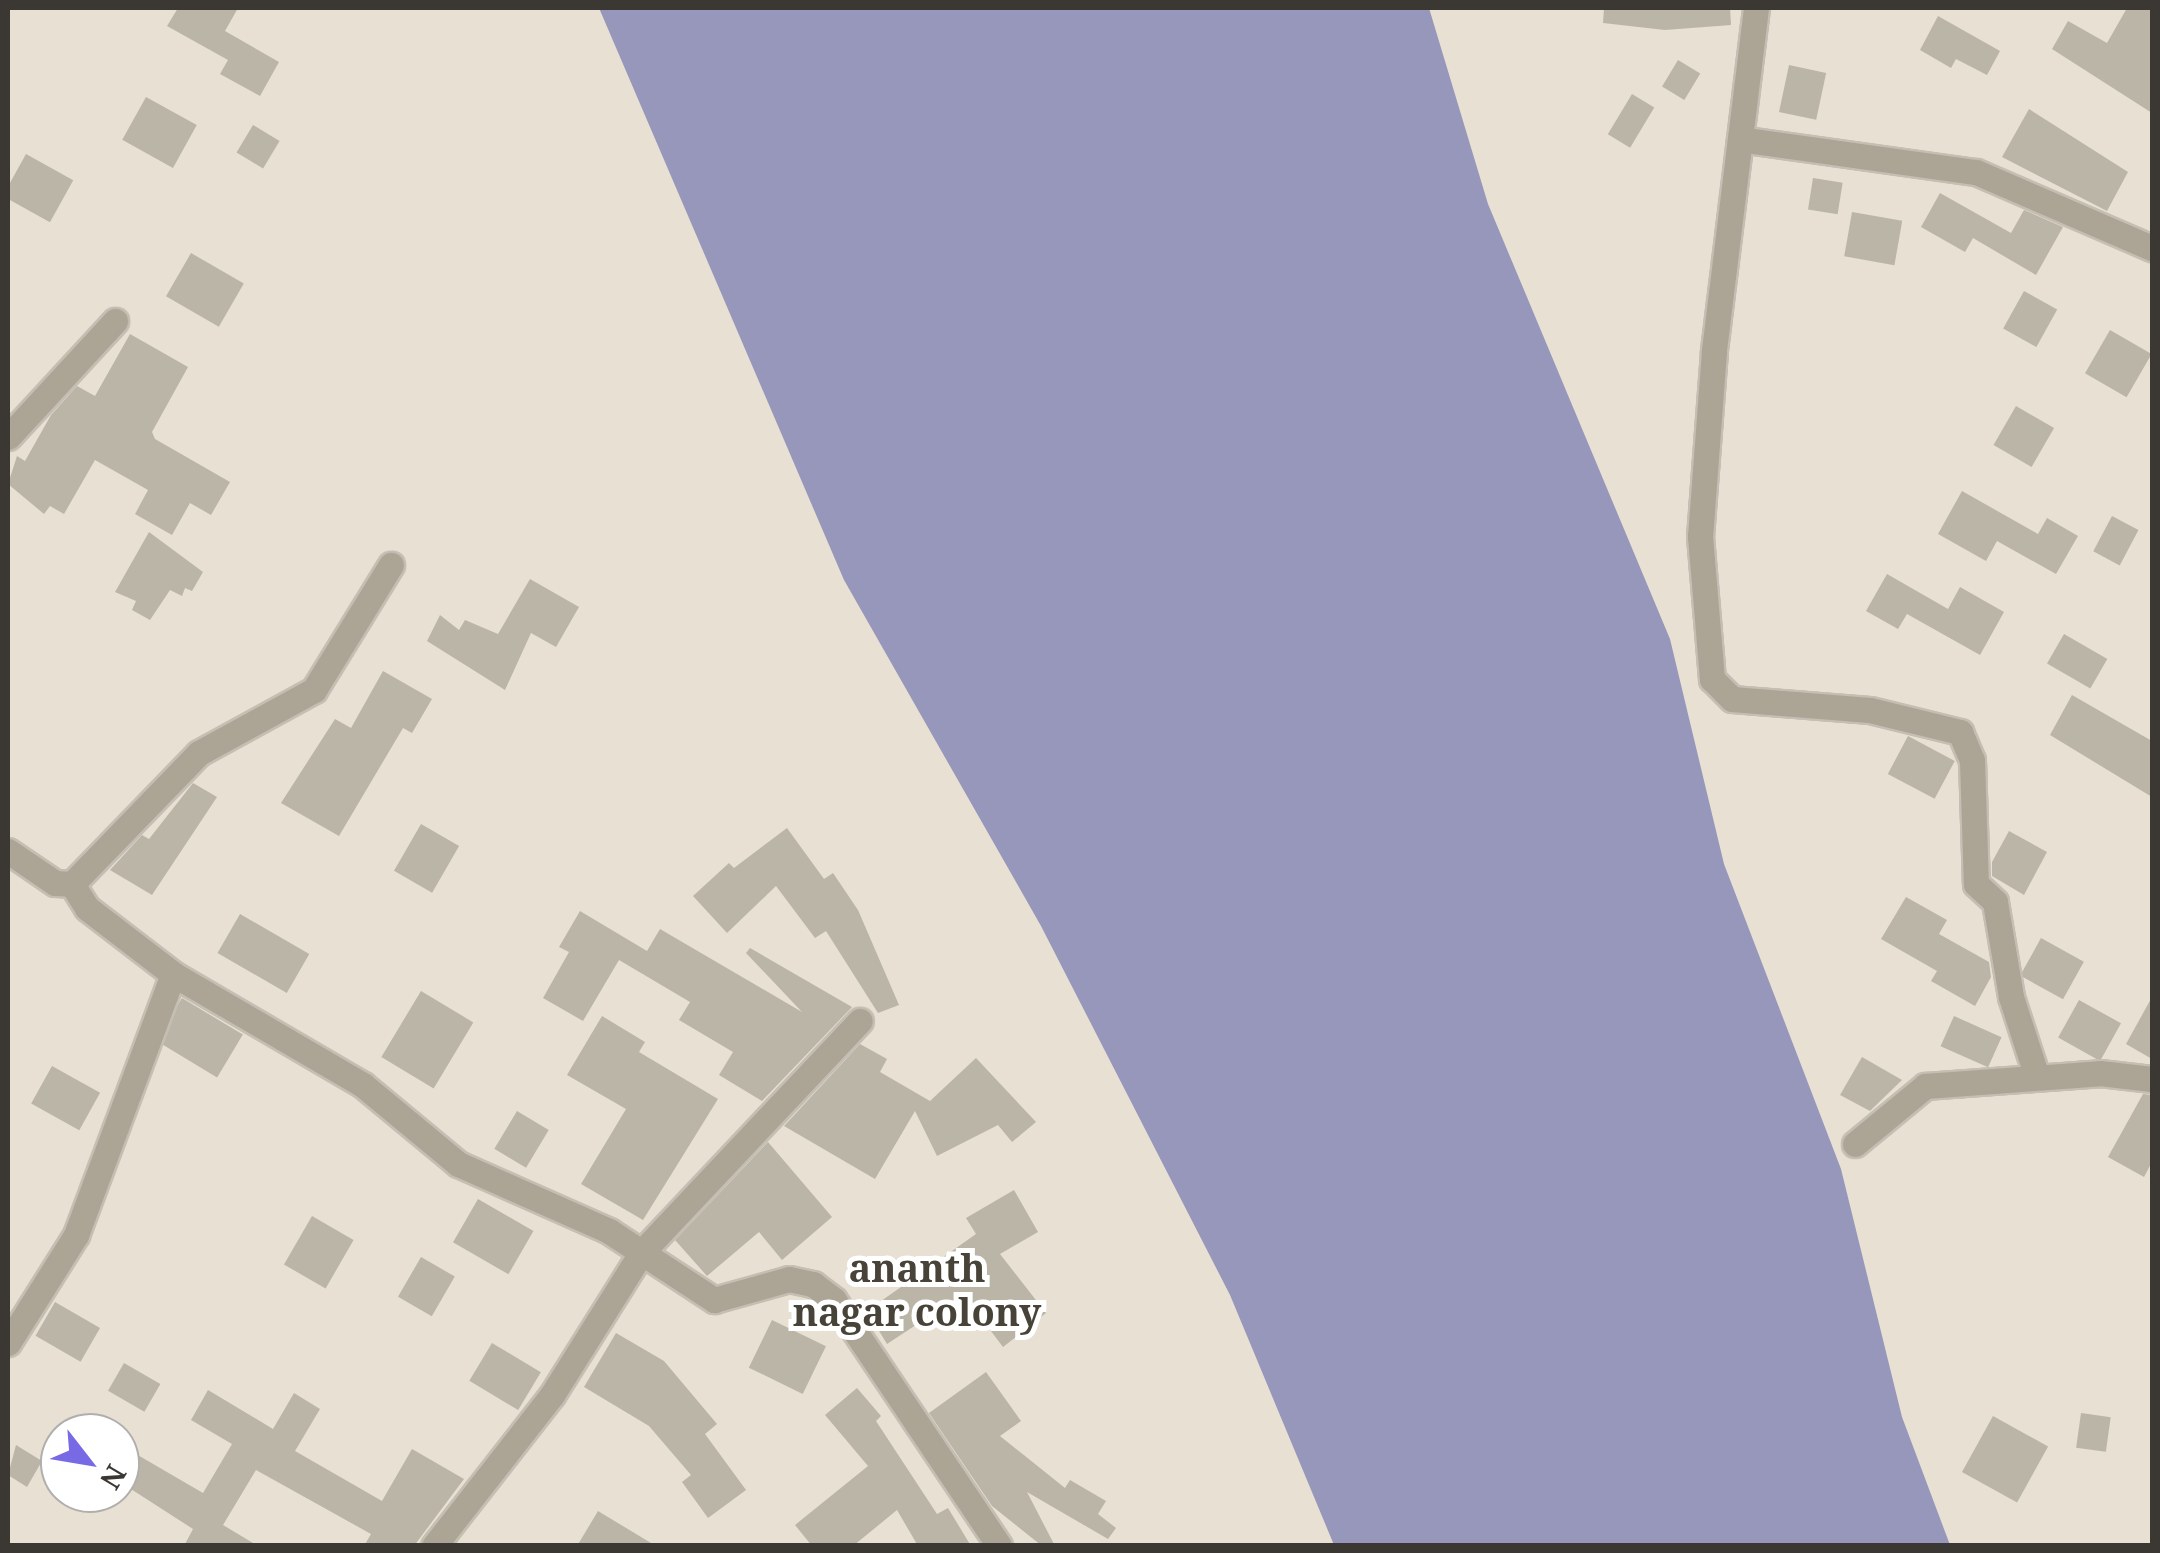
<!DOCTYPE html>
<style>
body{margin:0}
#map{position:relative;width:2160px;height:1553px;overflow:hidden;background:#e7e0d3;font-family:"Noto Serif",serif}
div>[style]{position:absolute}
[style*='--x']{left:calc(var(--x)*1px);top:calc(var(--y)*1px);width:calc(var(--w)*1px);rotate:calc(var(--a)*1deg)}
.water>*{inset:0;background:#9797bb}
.building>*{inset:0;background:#bbb5a8;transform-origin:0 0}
.roads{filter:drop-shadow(2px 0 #c5beb3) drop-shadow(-2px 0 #c5beb3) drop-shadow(0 2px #c5beb3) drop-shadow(0 -2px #c5beb3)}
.street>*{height:25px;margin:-12.5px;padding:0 12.5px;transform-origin:12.5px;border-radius:12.5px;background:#aca495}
span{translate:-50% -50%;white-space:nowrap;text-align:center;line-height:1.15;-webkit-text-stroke:10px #fff;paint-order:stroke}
.neighbourhood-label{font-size:38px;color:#484338;font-weight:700}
.frame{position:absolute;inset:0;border:10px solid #3b3833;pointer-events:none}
.north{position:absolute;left:40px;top:1413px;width:100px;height:100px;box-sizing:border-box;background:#fff;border:2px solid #b1afad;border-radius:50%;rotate:121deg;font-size:28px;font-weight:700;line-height:40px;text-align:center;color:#3b3833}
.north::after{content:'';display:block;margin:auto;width:35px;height:45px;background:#7869e4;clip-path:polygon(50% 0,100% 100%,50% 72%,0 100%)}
</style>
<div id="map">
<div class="water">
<i style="clip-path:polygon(599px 8px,1429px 8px,1488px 204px,1670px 639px,1724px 864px,1841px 1169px,1902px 1417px,1950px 1545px,1334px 1545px,1230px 1295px,1041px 926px,844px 580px)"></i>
</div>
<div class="building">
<i style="clip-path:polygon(178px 8px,238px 8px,225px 31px,279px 62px,260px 96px,220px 74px,228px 60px,167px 26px)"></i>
<i style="clip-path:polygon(1604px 8px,1730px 8px,1731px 25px,1665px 30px,1603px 23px)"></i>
<i style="clip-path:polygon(2127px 8px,2152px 8px,2152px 113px,2052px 49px,2068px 21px,2107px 43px)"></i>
<i style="clip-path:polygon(1938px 16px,2000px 51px,1987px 75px,1956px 59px,1951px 68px,1920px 50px)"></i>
<i style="left:1678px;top:60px;width:26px;height:31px;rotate:31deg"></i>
<i style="left:1789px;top:65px;width:38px;height:48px;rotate:12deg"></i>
<i style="left:1632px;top:94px;width:26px;height:47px;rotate:31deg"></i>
<i style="left:146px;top:97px;width:58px;height:49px;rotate:29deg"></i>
<i style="clip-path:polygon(2029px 109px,2128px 172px,2107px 211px,2002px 157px)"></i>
<i style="left:253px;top:125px;width:31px;height:32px;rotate:31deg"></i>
<i style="left:26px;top:154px;width:54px;height:48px;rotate:29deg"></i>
<i style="left:1813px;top:178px;width:30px;height:32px;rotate:9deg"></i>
<i style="clip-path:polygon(1940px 193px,2011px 233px,2024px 210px,2063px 227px,2036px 275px,1973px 238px,1965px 252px,1921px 227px)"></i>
<i style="left:1852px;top:212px;width:51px;height:45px;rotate:10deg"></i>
<i style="left:191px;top:253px;width:61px;height:50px;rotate:30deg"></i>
<i style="left:2024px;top:291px;width:38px;height:43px;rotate:29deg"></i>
<i style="left:2110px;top:330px;width:48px;height:50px;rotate:30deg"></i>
<i style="clip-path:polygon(130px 334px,188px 367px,152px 432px,155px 439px,230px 482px,211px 515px,190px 503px,172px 535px,135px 514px,148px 490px,95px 460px,64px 514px,50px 506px,44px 514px,8px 484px,17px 456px,25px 461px,51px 415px,77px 386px,95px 396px)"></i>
<i style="left:2016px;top:406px;width:44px;height:45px;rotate:30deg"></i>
<i style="clip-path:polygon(1962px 491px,2038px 534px,2047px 518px,2078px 536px,2056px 574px,1997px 541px,1986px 561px,1938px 534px)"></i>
<i style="left:2112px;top:516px;width:30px;height:40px;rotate:28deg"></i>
<i style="clip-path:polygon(149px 532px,203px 572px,192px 591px,185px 588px,182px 596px,170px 590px,150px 620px,132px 610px,136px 601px,115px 592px)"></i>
<i style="clip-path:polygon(1887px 574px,1948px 609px,1960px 587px,2004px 612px,1980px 655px,1907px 614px,1898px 629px,1866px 611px)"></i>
<i style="clip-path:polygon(530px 579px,579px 607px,556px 647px,531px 633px,505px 690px,427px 641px,440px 615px,459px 630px,465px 620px,498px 634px)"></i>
<i style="left:2064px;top:634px;width:50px;height:34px;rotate:30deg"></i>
<i style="clip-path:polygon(383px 671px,432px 699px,412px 733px,403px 728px,339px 836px,281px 803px,335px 719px,351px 728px)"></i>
<i style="clip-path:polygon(2072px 695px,2152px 741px,2152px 797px,2050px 735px)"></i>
<i style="left:1908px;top:736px;width:53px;height:43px;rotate:28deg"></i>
<i style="clip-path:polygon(193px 783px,217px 797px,152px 895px,110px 870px,142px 835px,149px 839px)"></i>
<i style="left:421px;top:824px;width:44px;height:54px;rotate:30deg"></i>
<i style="clip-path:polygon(787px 828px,824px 879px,833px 873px,858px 910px,899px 1005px,878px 1013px,826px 931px,815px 938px,776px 886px,727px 933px,693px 896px,729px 863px,734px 868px)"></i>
<i style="clip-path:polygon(2009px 831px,2047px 852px,2024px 895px,1992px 876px,1992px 862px)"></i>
<i style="clip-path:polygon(1906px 897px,1947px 920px,1939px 934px,1989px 962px,1991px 977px,1975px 1006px,1931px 981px,1937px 971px,1881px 939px)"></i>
<i style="clip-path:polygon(580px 911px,647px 951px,660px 929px,802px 1012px,746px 953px,750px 948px,852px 1007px,762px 1101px,719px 1075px,733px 1052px,679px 1020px,690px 1002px,619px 960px,583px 1021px,543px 998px,569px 952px,559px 947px)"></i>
<i style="left:240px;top:914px;width:80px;height:45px;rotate:30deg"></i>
<i style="left:2041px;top:938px;width:49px;height:43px;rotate:29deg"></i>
<i style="left:421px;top:991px;width:61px;height:77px;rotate:31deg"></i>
<i style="clip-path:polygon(2152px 997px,2152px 1059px,2126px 1044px)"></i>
<i style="left:182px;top:998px;width:71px;height:50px;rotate:31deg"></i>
<i style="left:2079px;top:1000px;width:48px;height:43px;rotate:29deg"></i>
<i style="clip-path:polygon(602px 1016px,645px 1042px,639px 1052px,718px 1099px,643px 1220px,581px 1184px,626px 1109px,567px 1075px)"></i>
<i style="left:1954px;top:1016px;width:52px;height:33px;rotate:24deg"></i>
<i style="clip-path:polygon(860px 1044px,887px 1059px,880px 1072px,930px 1101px,976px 1058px,1036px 1122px,1012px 1142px,998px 1125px,937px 1156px,915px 1111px,875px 1179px,784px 1126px)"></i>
<i style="clip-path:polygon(1862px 1057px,1902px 1080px,1870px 1111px,1840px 1095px)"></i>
<i style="left:52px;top:1066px;width:55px;height:43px;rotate:29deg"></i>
<i style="clip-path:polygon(2143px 1094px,2152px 1095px,2152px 1162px,2144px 1177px,2108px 1157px)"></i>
<i style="left:517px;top:1111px;width:37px;height:44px;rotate:31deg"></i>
<i style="clip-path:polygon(768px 1142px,832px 1217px,782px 1260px,759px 1232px,707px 1276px,675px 1240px)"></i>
<i style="clip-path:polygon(1014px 1190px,1038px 1232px,1000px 1254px,1046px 1313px,1003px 1347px,963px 1294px,887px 1344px,867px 1311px,976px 1234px,966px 1218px)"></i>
<i style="left:478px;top:1199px;width:64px;height:50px;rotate:30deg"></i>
<i style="left:312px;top:1216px;width:48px;height:56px;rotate:30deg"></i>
<i style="left:421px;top:1257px;width:39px;height:46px;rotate:30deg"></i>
<i style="left:55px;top:1302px;width:52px;height:39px;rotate:30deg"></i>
<i style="left:772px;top:1320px;width:60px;height:53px;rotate:26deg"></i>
<i style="clip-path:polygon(616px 1333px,664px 1361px,717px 1424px,705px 1434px,746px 1490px,708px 1518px,682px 1482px,691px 1475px,649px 1426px,584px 1387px)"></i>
<i style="left:492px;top:1343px;width:57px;height:44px;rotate:31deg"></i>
<i style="left:124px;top:1363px;width:42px;height:32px;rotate:30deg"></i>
<i style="clip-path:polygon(986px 1372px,1021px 1421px,1000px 1436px,1065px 1488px,1070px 1480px,1106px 1501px,1098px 1514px,1116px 1528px,1108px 1539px,1027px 1492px,1055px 1546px,1042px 1546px,992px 1506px,929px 1413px)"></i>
<i style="clip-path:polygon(857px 1388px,881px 1416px,876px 1421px,937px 1514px,948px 1508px,971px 1546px,918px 1546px,897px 1510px,853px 1546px,812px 1546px,795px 1525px,868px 1466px,825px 1415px)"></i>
<i style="clip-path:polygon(208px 1390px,273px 1429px,294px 1393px,320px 1409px,295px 1451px,382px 1501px,412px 1449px,464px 1479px,414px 1546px,364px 1546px,371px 1534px,256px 1470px,223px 1525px,258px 1546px,184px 1546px,193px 1529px,120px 1482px,136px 1454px,203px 1493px,232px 1444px,191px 1420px)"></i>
<i style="left:2081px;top:1413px;width:30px;height:35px;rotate:8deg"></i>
<i style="left:1993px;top:1416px;width:63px;height:64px;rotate:29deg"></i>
<i style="clip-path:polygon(16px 1445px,42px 1461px,27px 1487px,8px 1475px)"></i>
<i style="clip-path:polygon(598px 1511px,656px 1546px,577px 1546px)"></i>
</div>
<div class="roads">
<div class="street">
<i style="--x:1756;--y:8;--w:346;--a:97"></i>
<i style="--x:1714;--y:351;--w:186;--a:94.3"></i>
<i style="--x:1700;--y:536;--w:144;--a:85.2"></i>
<i style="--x:1712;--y:679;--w:28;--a:45"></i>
<i style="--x:1732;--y:699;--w:138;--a:4.6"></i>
<i style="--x:1870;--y:710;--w:93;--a:13.7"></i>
<i style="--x:1960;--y:732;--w:30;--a:67"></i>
<i style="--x:1972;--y:760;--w:124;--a:88.2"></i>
<i style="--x:1976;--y:884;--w:26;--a:43"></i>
<i style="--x:1995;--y:902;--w:96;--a:80.4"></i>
<i style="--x:2011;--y:997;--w:84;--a:72"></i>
<i style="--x:1740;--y:139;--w:238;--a:8"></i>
<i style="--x:1976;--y:172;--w:192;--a:23.4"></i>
<i style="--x:8;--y:437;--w:158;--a:-47.3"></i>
<i style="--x:8;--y:851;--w:57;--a:34.2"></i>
<i style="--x:55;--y:883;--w:17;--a:3"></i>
<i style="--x:72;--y:884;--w:28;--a:58"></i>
<i style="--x:87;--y:908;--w:108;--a:37.5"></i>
<i style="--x:173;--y:974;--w:220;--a:30.3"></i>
<i style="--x:363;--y:1085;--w:124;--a:39.7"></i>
<i style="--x:458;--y:1164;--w:165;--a:23.9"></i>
<i style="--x:609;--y:1231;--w:126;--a:33.3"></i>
<i style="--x:714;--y:1300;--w:78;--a:-15.6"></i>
<i style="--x:789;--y:1279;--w:25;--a:12"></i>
<i style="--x:813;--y:1284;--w:26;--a:37"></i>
<i style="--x:834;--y:1300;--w:296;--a:56.1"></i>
<i style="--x:72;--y:884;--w:182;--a:-45.9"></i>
<i style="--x:199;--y:753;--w:131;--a:-28.7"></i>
<i style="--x:314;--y:690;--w:147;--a:-58.4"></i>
<i style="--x:1855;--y:1144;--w:91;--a:-39.6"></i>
<i style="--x:1925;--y:1086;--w:175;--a:-4.2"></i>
<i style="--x:2100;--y:1073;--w:52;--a:6.6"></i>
<i style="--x:8;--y:1343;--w:128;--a:-57.8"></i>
<i style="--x:76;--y:1235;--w:278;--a:-69.6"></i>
<i style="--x:434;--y:1546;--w:192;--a:-52"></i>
<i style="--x:552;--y:1395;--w:168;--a:-57.9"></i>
<i style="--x:641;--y:1253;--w:319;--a:-46.7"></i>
</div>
</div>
<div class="neighbourhood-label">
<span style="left:917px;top:1290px">ananth<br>nagar colony</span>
</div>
<div class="frame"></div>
<div class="north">N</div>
</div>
